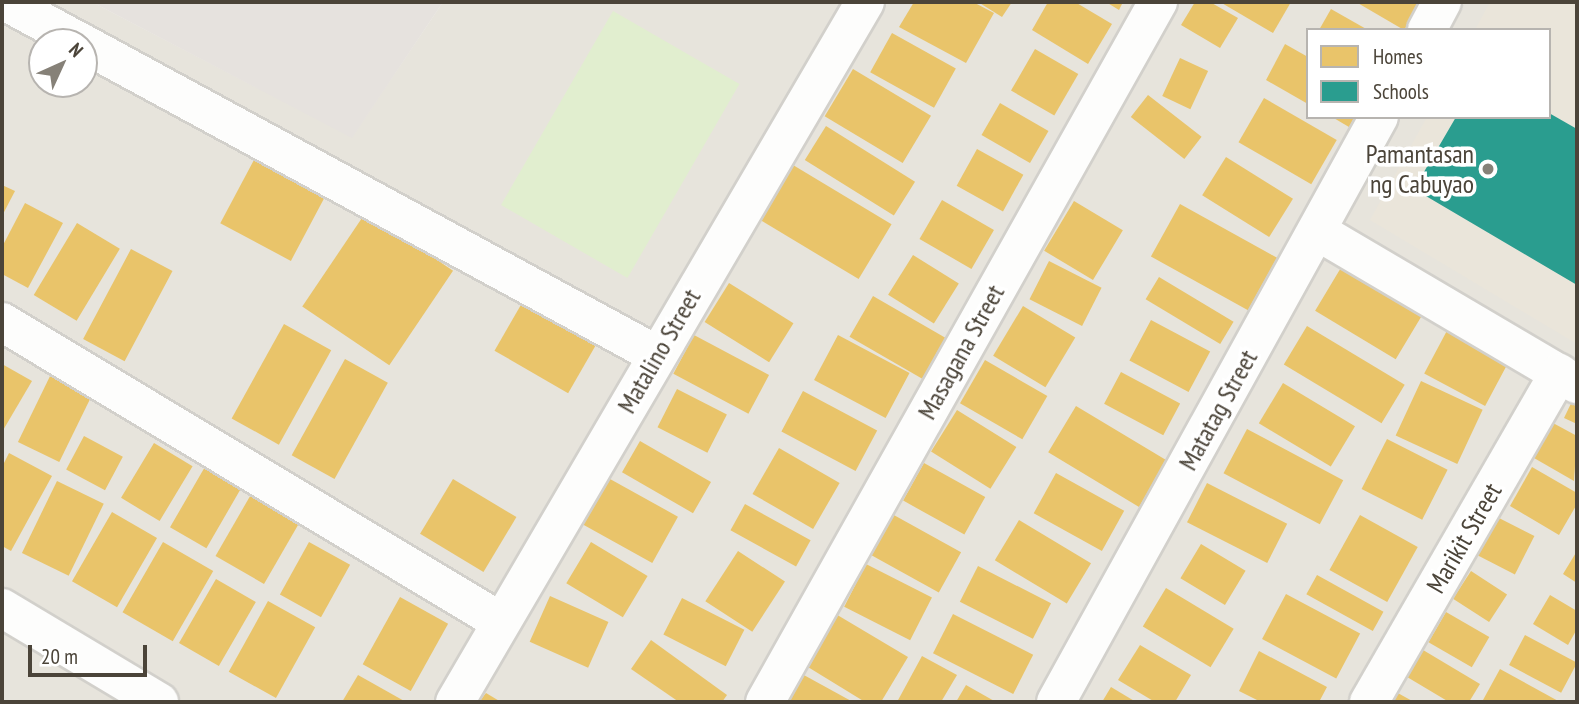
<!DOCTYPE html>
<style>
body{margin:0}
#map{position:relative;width:1579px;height:704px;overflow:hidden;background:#f4f2ee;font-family:"PT Sans Narrow",sans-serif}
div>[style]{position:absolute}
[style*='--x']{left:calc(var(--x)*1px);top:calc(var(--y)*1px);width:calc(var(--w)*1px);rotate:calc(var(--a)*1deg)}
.residential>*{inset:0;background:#e7e4dc}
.industrial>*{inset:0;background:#e6e2de}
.education>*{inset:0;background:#eae5da}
.green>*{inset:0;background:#e1eecf;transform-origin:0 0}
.homes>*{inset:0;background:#e9c46a;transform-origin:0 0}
.schools>*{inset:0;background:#2a9d8f}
.roads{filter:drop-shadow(2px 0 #d2d0cb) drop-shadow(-2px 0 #d2d0cb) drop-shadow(0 2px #d2d0cb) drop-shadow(0 -2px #d2d0cb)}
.minor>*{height:38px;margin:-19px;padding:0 19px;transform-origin:19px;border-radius:19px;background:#fdfdfc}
.dots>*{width:19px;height:19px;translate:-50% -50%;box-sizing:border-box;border:4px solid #fff;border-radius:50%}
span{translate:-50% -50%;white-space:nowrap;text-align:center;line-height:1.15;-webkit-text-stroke:7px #fff;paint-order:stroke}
.poi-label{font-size:26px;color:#4b4439}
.right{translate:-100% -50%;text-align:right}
.street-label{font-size:26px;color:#4b4439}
.frame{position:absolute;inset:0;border:4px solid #4b4439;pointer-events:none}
.legend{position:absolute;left:1306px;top:28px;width:245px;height:91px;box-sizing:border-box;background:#fff;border:2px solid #b7b4b0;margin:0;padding:9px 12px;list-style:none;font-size:21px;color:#4b4439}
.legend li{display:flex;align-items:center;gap:14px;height:35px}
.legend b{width:35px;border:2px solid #b7b4b0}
.north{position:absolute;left:28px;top:28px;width:70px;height:70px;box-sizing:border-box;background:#fff;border:2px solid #b7b4b0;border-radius:50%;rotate:45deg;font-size:19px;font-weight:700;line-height:28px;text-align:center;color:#4b4439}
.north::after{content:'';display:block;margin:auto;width:24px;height:32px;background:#868178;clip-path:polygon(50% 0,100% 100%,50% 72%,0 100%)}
.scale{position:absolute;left:28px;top:645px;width:119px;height:32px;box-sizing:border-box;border:4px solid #4b4439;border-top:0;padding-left:9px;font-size:21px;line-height:24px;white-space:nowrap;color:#4b4439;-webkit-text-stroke:5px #fff;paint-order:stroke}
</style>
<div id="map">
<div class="residential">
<i style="clip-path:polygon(evenodd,2px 2px,92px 2px,352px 137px,443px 2px,1577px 2px,1577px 702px,2px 702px,2px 2px,1308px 30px,1549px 30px,1549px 117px,1308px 117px,1308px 30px,2px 2px,42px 42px,84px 42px,84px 84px,42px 84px,42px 42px)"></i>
</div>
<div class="industrial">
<i style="clip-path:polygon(92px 2px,443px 2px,352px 138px)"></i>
</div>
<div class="education">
<i style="clip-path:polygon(1490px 2px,1577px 2px,1577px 344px,1370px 220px,1427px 117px,1549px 117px,1549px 30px,1475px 30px)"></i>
</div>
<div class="green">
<i style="left:613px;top:11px;width:146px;height:224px;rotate:30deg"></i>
</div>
<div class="homes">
<i style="clip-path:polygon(914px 2px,973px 2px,994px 13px,966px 63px,899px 27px)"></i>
<i style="clip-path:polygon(978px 2px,1012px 2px,1002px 17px)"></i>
<i style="clip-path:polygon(1048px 2px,1075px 2px,1112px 24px,1088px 64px,1032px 30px)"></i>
<i style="clip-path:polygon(1106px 2px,1123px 2px,1119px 10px)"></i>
<i style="clip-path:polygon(1195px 2px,1210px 2px,1238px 18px,1220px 48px,1181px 25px)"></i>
<i style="clip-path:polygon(1220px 2px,1291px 2px,1273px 33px)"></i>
<i style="clip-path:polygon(1356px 2px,1417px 2px,1421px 4px,1404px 30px)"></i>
<i style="clip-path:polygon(1331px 9px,1368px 30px,1319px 30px)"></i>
<i style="left:892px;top:33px;width:73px;height:45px;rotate:29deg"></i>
<i style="clip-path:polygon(1285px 44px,1308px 57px,1308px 104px,1266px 80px)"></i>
<i style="left:1035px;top:49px;width:50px;height:48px;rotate:30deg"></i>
<i style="left:1180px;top:58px;width:31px;height:42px;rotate:25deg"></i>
<i style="left:853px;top:69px;width:91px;height:55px;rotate:31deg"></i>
<i style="left:1148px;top:95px;width:68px;height:28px;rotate:38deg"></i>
<i style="left:1264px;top:98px;width:84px;height:51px;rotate:30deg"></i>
<i style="left:1000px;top:103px;width:56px;height:37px;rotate:30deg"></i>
<i style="clip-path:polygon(1332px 117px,1355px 117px,1349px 127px)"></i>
<i style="left:826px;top:126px;width:105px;height:40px;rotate:32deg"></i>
<i style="left:977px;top:149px;width:53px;height:42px;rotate:29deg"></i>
<i style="left:1226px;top:157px;width:79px;height:45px;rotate:32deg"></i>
<i style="left:255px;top:158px;width:80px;height:74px;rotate:28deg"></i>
<i style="left:793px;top:165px;width:115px;height:64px;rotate:31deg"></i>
<i style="clip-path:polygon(2px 185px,15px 191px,2px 216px)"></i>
<i style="left:942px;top:200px;width:60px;height:45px;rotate:30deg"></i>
<i style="left:1074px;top:201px;width:57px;height:58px;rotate:31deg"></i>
<i style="clip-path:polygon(25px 203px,63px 223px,28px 288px,2px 274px,2px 247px)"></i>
<i style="left:1180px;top:204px;width:111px;height:60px;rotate:29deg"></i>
<i style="left:366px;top:212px;width:105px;height:114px;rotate:34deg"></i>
<i style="left:77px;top:223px;width:50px;height:84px;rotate:31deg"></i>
<i style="left:131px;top:249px;width:47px;height:102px;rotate:28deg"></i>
<i style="left:913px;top:255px;width:54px;height:47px;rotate:32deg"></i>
<i style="left:1049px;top:261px;width:59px;height:43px;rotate:27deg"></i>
<i style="left:1345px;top:261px;width:94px;height:58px;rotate:31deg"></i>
<i style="left:1159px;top:277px;width:87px;height:26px;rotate:31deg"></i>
<i style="left:729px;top:283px;width:76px;height:46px;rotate:32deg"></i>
<i style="left:873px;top:296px;width:85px;height:47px;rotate:30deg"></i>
<i style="left:522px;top:303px;width:85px;height:55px;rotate:30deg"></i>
<i style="left:1023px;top:306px;width:61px;height:58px;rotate:31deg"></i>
<i style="left:1151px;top:320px;width:67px;height:46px;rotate:28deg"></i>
<i style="left:284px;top:324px;width:54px;height:108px;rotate:29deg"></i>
<i style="left:1450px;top:325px;width:69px;height:55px;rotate:28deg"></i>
<i style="left:1307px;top:326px;width:114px;height:45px;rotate:31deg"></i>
<i style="left:694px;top:335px;width:85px;height:44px;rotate:28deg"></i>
<i style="left:838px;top:335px;width:81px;height:51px;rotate:28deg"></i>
<i style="left:345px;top:359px;width:49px;height:110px;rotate:29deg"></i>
<i style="left:985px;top:360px;width:72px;height:50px;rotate:30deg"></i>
<i style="clip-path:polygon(2px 364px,32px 381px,2px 432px)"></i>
<i style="left:53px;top:370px;width:46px;height:80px;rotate:26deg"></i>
<i style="left:1121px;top:372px;width:67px;height:36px;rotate:28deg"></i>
<i style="left:1421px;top:381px;width:68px;height:60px;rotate:25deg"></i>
<i style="left:1283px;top:383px;width:84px;height:47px;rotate:31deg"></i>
<i style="left:677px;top:389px;width:56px;height:43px;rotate:27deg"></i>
<i style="left:803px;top:391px;width:84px;height:46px;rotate:28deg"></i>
<i style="clip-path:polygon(1577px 391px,1577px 424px,1564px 418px)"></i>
<i style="left:1076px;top:406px;width:106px;height:54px;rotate:31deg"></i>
<i style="left:957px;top:410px;width:70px;height:49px;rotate:32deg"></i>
<i style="clip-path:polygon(1553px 423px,1577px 436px,1574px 481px,1534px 458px)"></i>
<i style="left:1247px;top:429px;width:109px;height:50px;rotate:28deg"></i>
<i style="left:84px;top:436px;width:44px;height:38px;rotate:28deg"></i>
<i style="left:1387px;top:439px;width:68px;height:56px;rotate:27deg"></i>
<i style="left:640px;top:441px;width:82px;height:36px;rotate:30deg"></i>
<i style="left:154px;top:443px;width:45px;height:64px;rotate:31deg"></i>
<i style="left:779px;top:448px;width:70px;height:53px;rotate:30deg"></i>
<i style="clip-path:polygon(9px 453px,52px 476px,11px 551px,2px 546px,2px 467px)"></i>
<i style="left:924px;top:463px;width:70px;height:43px;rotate:29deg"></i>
<i style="left:206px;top:465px;width:42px;height:72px;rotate:30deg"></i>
<i style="clip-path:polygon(1532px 467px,1577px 493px,1577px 504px,1559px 535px,1510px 506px)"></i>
<i style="left:1056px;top:473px;width:78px;height:46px;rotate:29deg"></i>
<i style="left:601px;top:474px;width:88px;height:53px;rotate:29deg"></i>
<i style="left:453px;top:479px;width:74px;height:64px;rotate:31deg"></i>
<i style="left:57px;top:481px;width:52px;height:80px;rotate:26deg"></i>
<i style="left:1207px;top:483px;width:90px;height:44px;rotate:27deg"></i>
<i style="left:253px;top:491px;width:56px;height:75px;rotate:30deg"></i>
<i style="left:745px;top:504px;width:75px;height:30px;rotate:29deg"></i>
<i style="left:112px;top:512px;width:52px;height:80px;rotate:30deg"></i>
<i style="left:892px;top:514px;width:79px;height:46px;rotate:29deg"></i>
<i style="left:1360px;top:515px;width:66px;height:63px;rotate:29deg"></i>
<i style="left:1497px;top:517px;width:42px;height:43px;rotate:27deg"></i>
<i style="left:1019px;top:520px;width:84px;height:47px;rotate:31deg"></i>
<i style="left:163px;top:542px;width:58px;height:81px;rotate:30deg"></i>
<i style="left:309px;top:542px;width:47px;height:60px;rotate:29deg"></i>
<i style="left:591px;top:542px;width:66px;height:48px;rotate:31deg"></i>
<i style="left:1201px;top:544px;width:52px;height:40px;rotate:31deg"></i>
<i style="left:738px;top:551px;width:56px;height:60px;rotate:33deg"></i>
<i style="clip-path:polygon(1577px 551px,1577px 583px,1563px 574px)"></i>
<i style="left:866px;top:564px;width:74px;height:48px;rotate:27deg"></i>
<i style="left:978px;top:566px;width:82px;height:40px;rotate:27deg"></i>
<i style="left:1471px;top:571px;width:43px;height:33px;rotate:33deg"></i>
<i style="left:1317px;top:575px;width:76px;height:22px;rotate:29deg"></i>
<i style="left:216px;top:579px;width:46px;height:74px;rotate:30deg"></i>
<i style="left:1166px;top:588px;width:79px;height:45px;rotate:31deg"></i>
<i style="left:1286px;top:594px;width:84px;height:51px;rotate:28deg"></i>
<i style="clip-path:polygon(1550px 595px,1577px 611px,1577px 629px,1568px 645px,1533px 624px)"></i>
<i style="left:550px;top:596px;width:64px;height:50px;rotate:24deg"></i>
<i style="left:400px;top:597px;width:55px;height:77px;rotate:29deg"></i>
<i style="left:682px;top:598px;width:70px;height:41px;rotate:27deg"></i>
<i style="left:268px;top:601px;width:54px;height:81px;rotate:29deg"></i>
<i style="left:1446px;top:612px;width:50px;height:35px;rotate:30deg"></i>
<i style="clip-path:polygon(834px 613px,908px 657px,881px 702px,865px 702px,803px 664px)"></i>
<i style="left:953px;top:614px;width:90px;height:44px;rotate:27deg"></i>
<i style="left:1525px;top:635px;width:59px;height:34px;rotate:28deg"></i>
<i style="clip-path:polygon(651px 640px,727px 695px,722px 702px,679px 702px,631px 669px)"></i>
<i style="clip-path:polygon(1413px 644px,1480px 684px,1469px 702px,1449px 702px,1397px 671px)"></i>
<i style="clip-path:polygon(1140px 645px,1191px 675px,1175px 702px,1155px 702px,1118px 680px)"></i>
<i style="clip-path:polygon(1259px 651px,1327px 687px,1319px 702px,1261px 702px,1239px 691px)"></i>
<i style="clip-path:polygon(922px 656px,957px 675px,941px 702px,897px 702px)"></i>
<i style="clip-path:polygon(1500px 669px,1560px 702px,1483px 700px)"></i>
<i style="clip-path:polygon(802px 674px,853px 702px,787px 702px)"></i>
<i style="clip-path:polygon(358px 675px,406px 702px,342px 702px)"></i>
<i style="clip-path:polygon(966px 685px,996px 702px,956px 702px)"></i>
<i style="clip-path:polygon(1111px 687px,1136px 702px,1102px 702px)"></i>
<i style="clip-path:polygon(1387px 687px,1414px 702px,1378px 702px)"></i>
<i style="clip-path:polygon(486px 693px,501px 702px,479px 702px)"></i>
</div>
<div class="schools">
<i style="clip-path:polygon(1549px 113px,1577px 129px,1577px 285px,1414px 189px,1456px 117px,1549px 117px)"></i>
</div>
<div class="roads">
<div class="minor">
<i style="--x:6;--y:2;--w:84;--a:28.4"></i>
<i style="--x:1427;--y:30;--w:32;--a:-62"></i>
<i style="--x:84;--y:44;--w:652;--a:28.49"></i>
<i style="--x:1317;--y:231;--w:302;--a:30.5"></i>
<i style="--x:2;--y:322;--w:582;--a:31.01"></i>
<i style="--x:2;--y:608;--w:183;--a:30.9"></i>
<i style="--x:455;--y:702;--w:811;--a:-59.64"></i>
<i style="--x:765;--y:702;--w:803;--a:-60.69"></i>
<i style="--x:1056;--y:702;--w:668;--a:-61.1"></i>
<i style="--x:1369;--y:702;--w:380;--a:-60"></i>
</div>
</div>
<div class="dots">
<i style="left:1488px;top:169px;background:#868178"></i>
</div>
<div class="poi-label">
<span class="right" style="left:1474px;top:169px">Pamantasan<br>ng Cabuyao</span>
</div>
<div class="street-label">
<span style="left:659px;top:351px;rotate:-60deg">Matalino Street</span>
<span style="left:961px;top:352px;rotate:-61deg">Masagana Street</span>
<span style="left:1218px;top:410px;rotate:-61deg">Matatag Street</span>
<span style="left:1464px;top:538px;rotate:-60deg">Marikit Street</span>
</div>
<div class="frame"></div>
<ul class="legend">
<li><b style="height:19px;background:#e9c46a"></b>Homes</li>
<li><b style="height:19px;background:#2a9d8f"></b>Schools</li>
</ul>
<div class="north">N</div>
<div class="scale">20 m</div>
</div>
